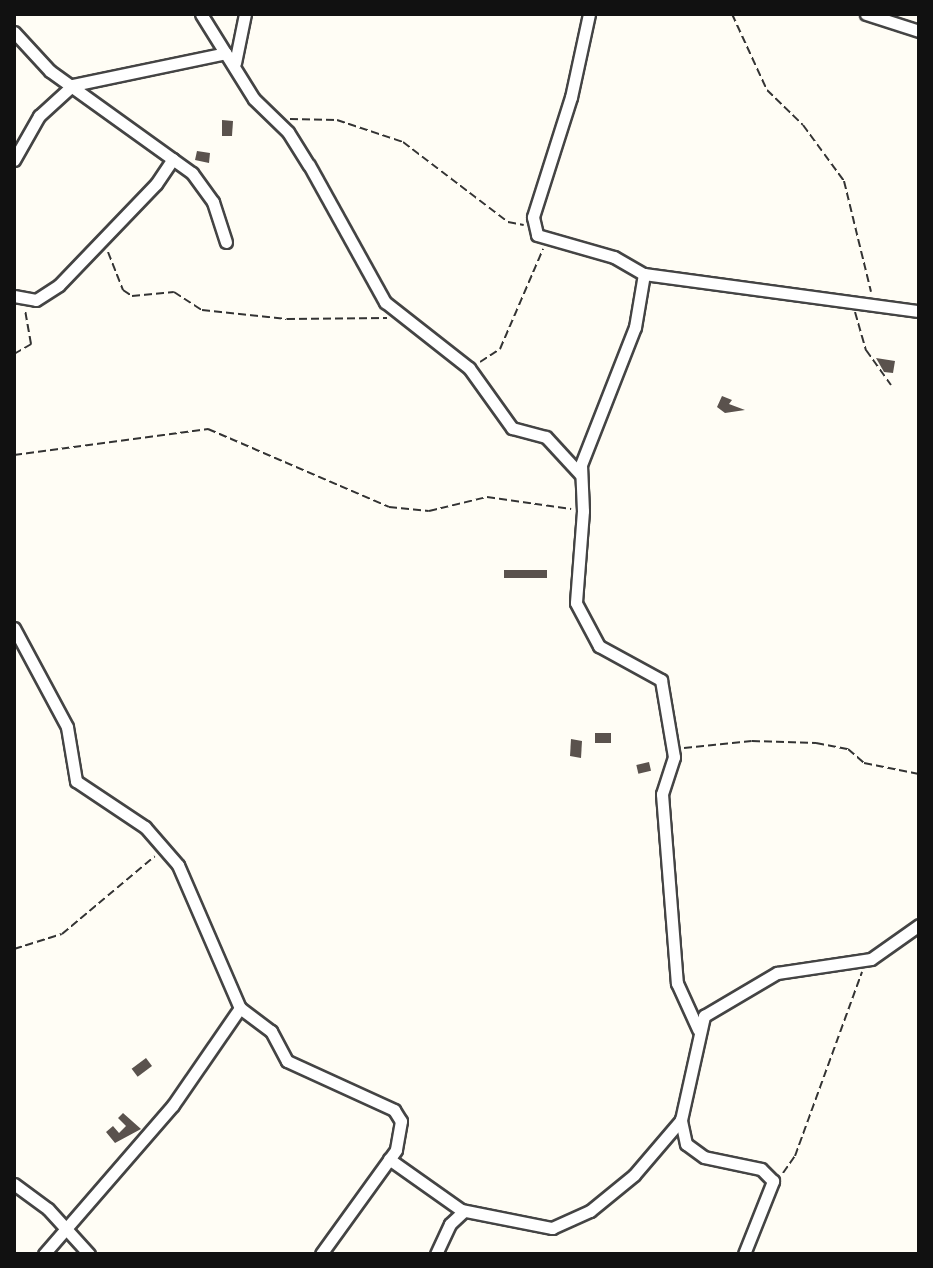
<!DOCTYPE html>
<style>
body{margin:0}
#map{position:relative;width:933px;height:1268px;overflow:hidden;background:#fffdf5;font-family:"Zilla Slab",serif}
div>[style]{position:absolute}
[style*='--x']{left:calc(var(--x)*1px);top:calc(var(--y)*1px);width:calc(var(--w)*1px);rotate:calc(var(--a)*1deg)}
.building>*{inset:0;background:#5a524d;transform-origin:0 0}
.path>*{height:2px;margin-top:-1px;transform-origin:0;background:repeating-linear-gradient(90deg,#333 0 8px,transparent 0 12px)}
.roads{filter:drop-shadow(2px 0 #444) drop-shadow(-2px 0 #444) drop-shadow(0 2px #444) drop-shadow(0 -2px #444)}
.minor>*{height:11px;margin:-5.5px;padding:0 5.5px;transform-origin:5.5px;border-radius:5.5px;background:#fff}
span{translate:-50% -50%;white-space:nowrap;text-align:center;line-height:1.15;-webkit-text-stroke:8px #fff;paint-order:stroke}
.frame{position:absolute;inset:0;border:16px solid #111;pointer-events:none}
</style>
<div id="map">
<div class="building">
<i style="clip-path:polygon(222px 120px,233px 121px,232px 136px,222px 136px)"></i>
<i style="clip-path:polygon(197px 151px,210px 153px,209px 163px,195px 160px)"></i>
<i style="clip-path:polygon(876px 358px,895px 361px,893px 373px,884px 372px)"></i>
<i style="clip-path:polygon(722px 396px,732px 400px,729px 404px,745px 410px,725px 413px,717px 407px)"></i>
<i style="left:504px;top:570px;width:43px;height:8px"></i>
<i style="left:595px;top:733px;width:16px;height:10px"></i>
<i style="clip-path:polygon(571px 739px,582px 741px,581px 758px,570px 756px)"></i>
<i style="left:649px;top:762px;width:9px;height:13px;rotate:77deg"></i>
<i style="left:146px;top:1058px;width:10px;height:18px;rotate:53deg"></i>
<i style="clip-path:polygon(123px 1113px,141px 1129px,115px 1143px,106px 1132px,113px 1126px,119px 1133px,126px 1126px,118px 1118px)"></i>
</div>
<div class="path">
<i style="--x:732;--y:14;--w:84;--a:65.3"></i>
<i style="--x:767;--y:90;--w:50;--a:44.2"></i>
<i style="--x:803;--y:125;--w:69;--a:53.8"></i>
<i style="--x:844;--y:181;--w:114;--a:76.3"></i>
<i style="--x:290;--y:119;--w:47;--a:1.2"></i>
<i style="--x:337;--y:120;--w:70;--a:18.4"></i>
<i style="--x:403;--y:142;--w:132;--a:37.3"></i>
<i style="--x:508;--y:222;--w:16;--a:11"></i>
<i style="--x:108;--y:252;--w:41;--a:68.5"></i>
<i style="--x:123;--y:290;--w:11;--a:34"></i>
<i style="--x:132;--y:296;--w:42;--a:-5.4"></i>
<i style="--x:174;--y:292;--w:33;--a:33"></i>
<i style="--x:202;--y:310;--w:85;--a:6"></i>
<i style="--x:287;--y:319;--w:100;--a:-0.6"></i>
<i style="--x:855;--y:312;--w:40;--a:74"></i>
<i style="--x:866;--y:350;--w:43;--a:54.5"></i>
<i style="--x:14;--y:354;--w:20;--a:-30"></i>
<i style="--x:31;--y:344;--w:34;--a:-100"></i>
<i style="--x:480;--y:362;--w:24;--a:-33"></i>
<i style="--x:500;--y:349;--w:109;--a:-66.7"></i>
<i style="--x:14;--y:455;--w:196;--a:-7.6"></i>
<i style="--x:208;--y:429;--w:197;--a:23.3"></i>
<i style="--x:389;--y:507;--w:40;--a:5.7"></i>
<i style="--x:429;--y:511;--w:60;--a:-13.6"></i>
<i style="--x:487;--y:497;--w:85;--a:8.1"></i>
<i style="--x:684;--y:748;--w:68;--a:-5.9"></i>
<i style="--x:752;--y:741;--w:64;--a:1.8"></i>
<i style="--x:816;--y:743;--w:33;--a:11"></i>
<i style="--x:848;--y:749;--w:21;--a:41"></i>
<i style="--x:864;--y:763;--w:56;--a:11.3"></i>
<i style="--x:14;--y:949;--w:50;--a:-17.4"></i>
<i style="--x:62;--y:934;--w:121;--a:-40"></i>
<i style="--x:783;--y:1173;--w:21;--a:-55"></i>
<i style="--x:795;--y:1156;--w:196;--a:-70"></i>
</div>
<div class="roads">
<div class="minor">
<i style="--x:201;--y:14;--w:100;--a:58.1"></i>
<i style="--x:254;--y:99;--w:47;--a:44.1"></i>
<i style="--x:288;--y:132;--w:39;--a:58"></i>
<i style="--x:309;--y:165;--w:157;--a:61"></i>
<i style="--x:385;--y:302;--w:107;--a:38.2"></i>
<i style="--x:469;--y:368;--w:74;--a:54.4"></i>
<i style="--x:512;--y:428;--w:35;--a:15"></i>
<i style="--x:546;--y:437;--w:50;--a:47.4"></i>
<i style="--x:589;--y:14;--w:85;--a:102.2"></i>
<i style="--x:571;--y:97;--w:126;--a:107.6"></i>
<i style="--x:533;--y:217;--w:18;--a:77"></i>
<i style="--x:537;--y:235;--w:80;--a:15.9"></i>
<i style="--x:614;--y:257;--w:34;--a:30"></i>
<i style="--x:644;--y:274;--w:277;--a:7.7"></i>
<i style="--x:866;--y:14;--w:56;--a:17.8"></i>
<i style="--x:14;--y:32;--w:53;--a:47.3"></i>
<i style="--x:50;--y:71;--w:175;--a:35.7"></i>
<i style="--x:192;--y:173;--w:36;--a:54"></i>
<i style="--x:213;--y:202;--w:42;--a:72"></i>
<i style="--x:235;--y:63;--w:50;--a:-78.5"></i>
<i style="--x:14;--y:160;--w:51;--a:-60.4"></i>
<i style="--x:39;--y:116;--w:46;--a:-42.4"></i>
<i style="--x:73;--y:85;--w:156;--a:-11.8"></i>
<i style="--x:644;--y:274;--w:54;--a:99.6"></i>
<i style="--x:635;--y:327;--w:148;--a:111.4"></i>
<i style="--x:581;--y:465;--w:46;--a:87.5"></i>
<i style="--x:583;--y:511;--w:92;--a:94.4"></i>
<i style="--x:576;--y:603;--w:49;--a:61.9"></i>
<i style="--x:599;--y:646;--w:71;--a:28.7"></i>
<i style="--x:661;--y:680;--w:78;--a:80.4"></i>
<i style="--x:674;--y:757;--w:39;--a:108"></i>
<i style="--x:662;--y:794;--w:190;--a:85.5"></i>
<i style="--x:677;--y:983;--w:51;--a:65.5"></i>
<i style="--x:14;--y:296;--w:22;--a:10"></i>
<i style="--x:36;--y:300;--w:27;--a:-33"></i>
<i style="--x:59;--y:285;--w:140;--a:-46.2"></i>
<i style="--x:156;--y:184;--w:30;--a:-56"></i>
<i style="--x:14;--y:628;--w:112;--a:61.8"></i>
<i style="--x:67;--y:727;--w:55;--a:80.5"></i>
<i style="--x:76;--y:781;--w:83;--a:33.7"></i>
<i style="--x:145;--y:827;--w:50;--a:49"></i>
<i style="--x:178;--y:865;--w:156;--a:66.6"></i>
<i style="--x:240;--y:1008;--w:39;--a:37"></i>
<i style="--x:271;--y:1031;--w:34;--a:62"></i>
<i style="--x:287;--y:1061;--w:118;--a:24.6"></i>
<i style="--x:394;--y:1110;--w:13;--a:58"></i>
<i style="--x:401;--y:1121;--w:29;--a:100"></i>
<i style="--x:396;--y:1150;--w:128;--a:125.8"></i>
<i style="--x:389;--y:1159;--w:88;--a:35.3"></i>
<i style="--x:461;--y:1210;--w:93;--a:11.2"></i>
<i style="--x:552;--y:1228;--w:42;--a:-24.1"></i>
<i style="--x:590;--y:1211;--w:57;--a:-39.3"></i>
<i style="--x:634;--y:1175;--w:72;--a:-49.5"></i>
<i style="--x:14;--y:1184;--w:42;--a:36.3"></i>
<i style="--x:48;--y:1209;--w:61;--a:47.7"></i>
<i style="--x:44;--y:1254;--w:197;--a:-49.1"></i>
<i style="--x:173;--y:1105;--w:118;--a:-55.4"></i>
<i style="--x:436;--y:1254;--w:33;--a:-65"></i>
<i style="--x:450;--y:1224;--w:19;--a:-43"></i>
<i style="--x:744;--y:1254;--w:79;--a:-68.3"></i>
<i style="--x:773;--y:1181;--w:17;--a:-135"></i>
<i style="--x:761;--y:1169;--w:58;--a:-168.1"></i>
<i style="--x:704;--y:1157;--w:22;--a:-144"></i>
<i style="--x:686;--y:1144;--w:25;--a:-102"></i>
<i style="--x:681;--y:1120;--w:107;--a:-77.5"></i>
<i style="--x:704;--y:1016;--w:85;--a:-30.5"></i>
<i style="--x:777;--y:973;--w:95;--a:-8.5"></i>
<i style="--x:871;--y:959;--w:59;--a:-35.3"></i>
</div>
</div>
<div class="frame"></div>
</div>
